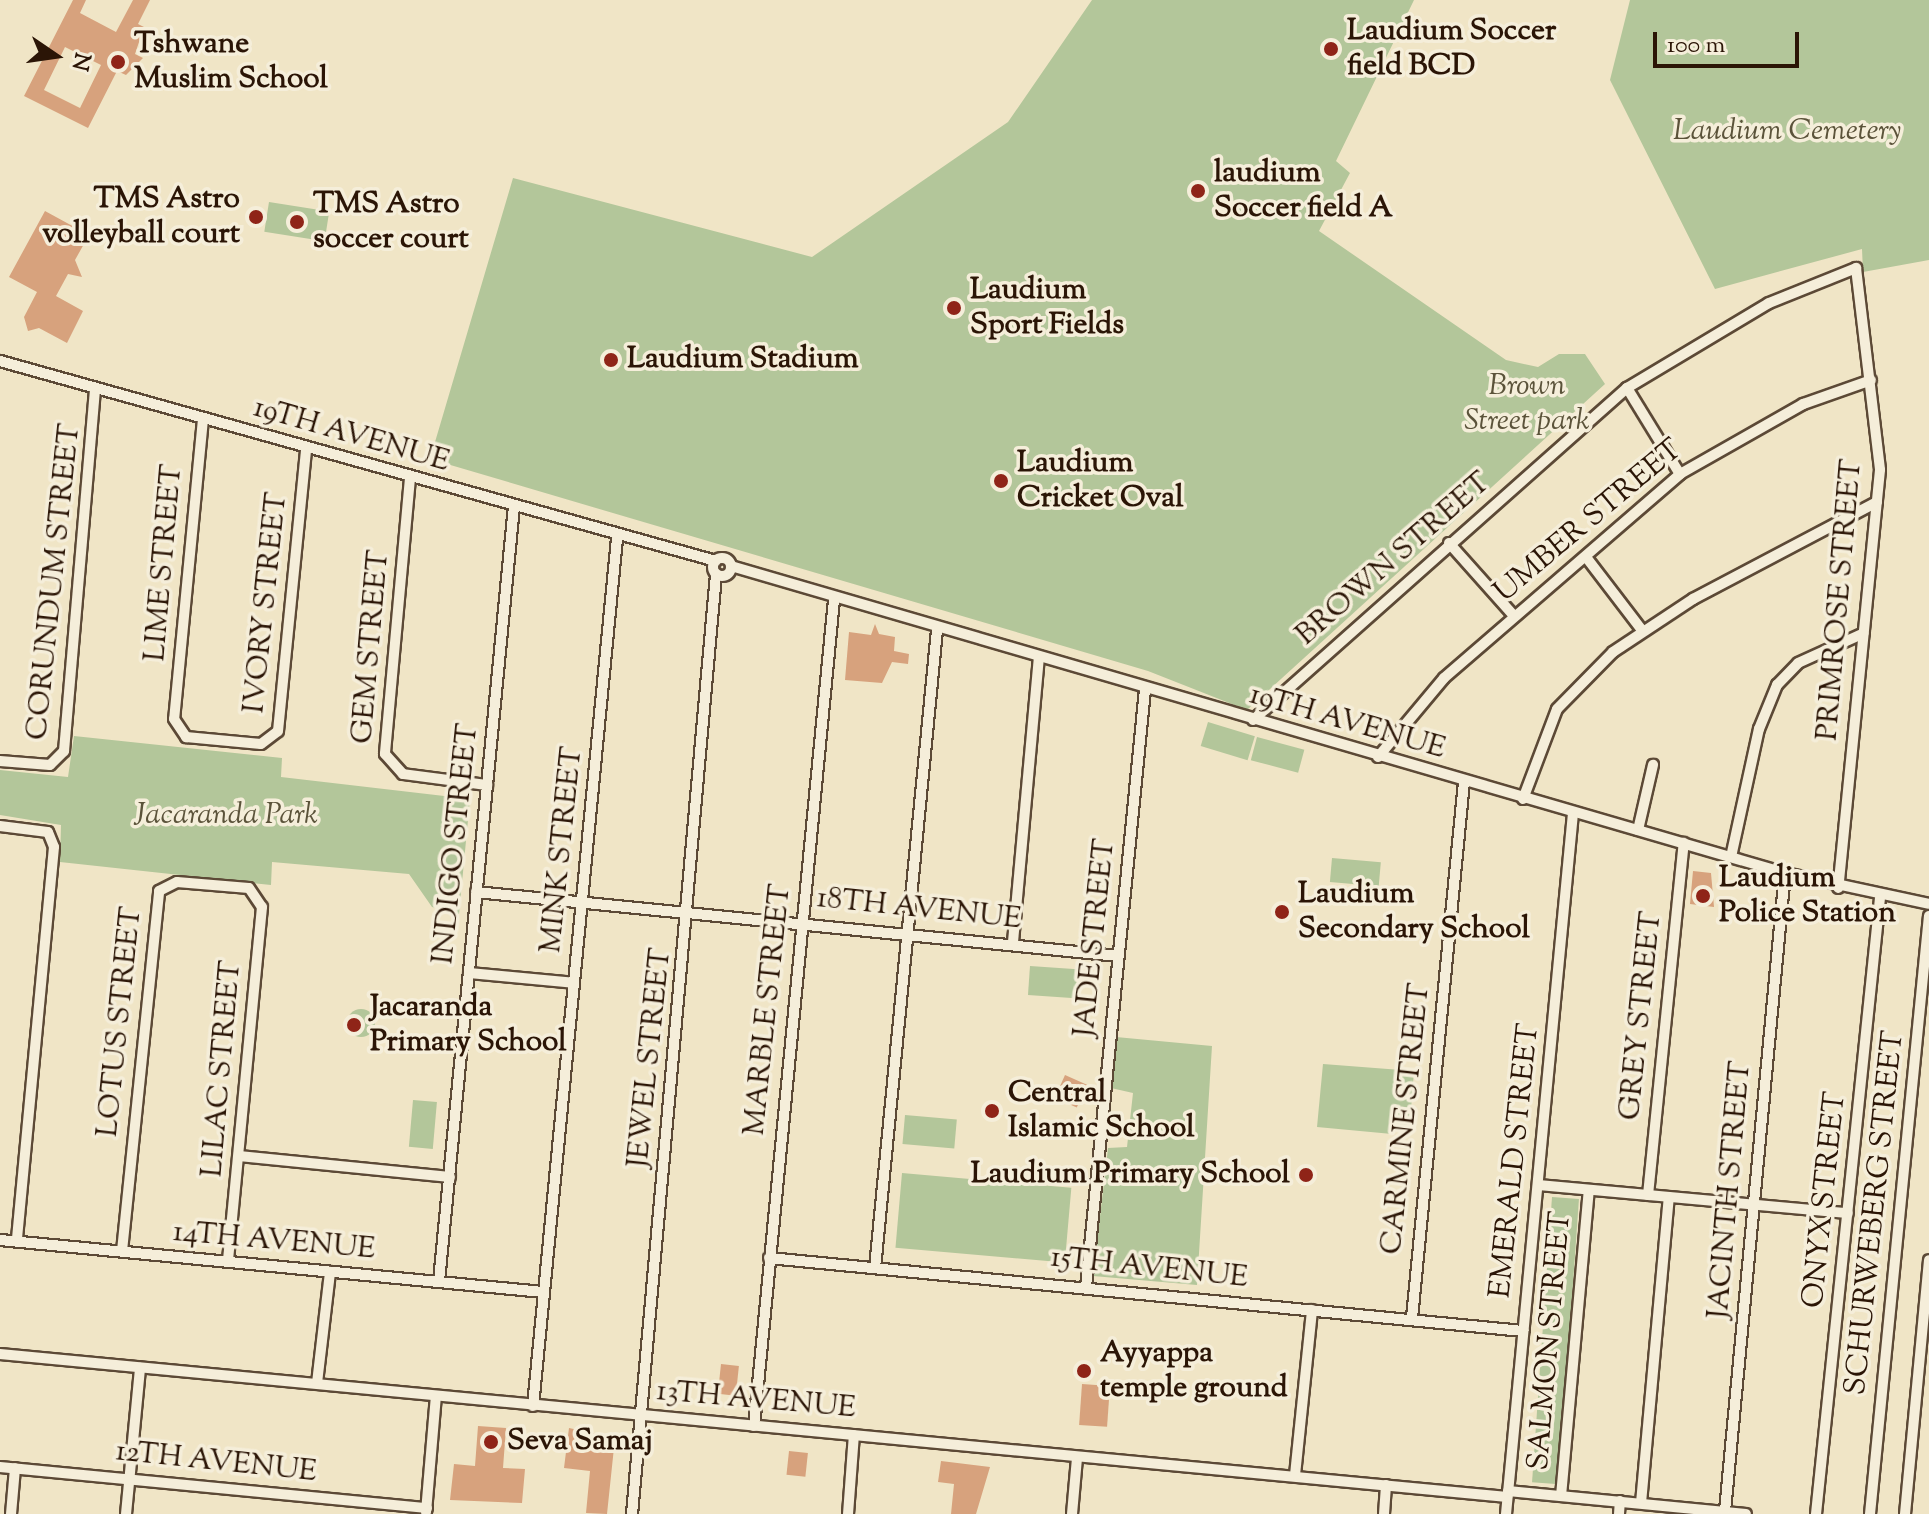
<!DOCTYPE html>
<style>
body{margin:0}
#map{position:relative;width:1929px;height:1514px;overflow:hidden;background:#f0e5c6;font-family:"Sorts Mill Goudy",serif}
div>[style]{position:absolute}
[style*='--x']{left:calc(var(--x)*1px);top:calc(var(--y)*1px);width:calc(var(--w)*1px);rotate:calc(var(--a)*1deg)}
.green>*{inset:0;background:#b3c69a;transform-origin:0 0}
.round{border-radius:50%}
.building>*{inset:0;background:#d7a27d;transform-origin:0 0}
.roads{filter:drop-shadow(2px 0 #5c4936) drop-shadow(-2px 0 #5c4936) drop-shadow(0 2px #5c4936) drop-shadow(0 -2px #5c4936)}
.street>*{height:10px;margin:-5px;padding:0 5px;transform-origin:5px;border-radius:5px;background:#f5eeda}
.street>.ring{margin:-5px;padding:0;box-sizing:content-box;background:none;border:10px solid #f5eeda;border-radius:50%}
.dots>*{width:22px;height:22px;translate:-50% -50%;box-sizing:border-box;border:4px solid #f5eeda;border-radius:50%}
span{translate:-50% -50%;white-space:nowrap;text-align:center;line-height:1.15;-webkit-text-stroke:7px #f5eeda;paint-order:stroke}
.poi-label{font-size:30px;color:#2b1506;font-weight:700}
.left{translate:0 -50%;text-align:left}
.right{translate:-100% -50%;text-align:right}
.park-label{font-size:30px;color:#5b533a;font-style:italic}
.street-label{font-size:30px;color:#2b1506}
.north{position:absolute;left:16px;top:16px;width:80px;height:80px;-webkit-text-stroke:6px #f5eeda;paint-order:stroke;rotate:103deg;font-size:22px;font-weight:700;line-height:32px;text-align:center;color:#2b1506}
.north::after{content:'';display:block;margin:auto;width:28px;height:36px;background:#2b1506;clip-path:polygon(50% 0,100% 100%,50% 72%,0 100%)}
.scale{position:absolute;left:1653px;top:32px;width:146px;height:36px;box-sizing:border-box;border:4px solid #2b1506;border-top:0;padding-left:10px;font-size:24px;line-height:28px;white-space:nowrap;color:#2b1506;-webkit-text-stroke:6px #f5eeda;paint-order:stroke}
</style>
<div id="map">
<div class="green">
<i style="clip-path:polygon(1092px 0,1414px 0,1336px 161px,1350px 173px,1319px 231px,1506px 360px,1538px 367px,1559px 354px,1585px 354px,1605px 384px,1247px 710px,1148px 671px,430px 459px,513px 178px,812px 257px,1008px 122px)"></i>
<i style="clip-path:polygon(1630px 0,1929px 0,1929px 260px,1863px 272px,1862px 249px,1715px 289px,1610px 80px)"></i>
<i style="left:269px;top:202px;width:61px;height:30px;rotate:9deg"></i>
<i style="left:1208px;top:722px;width:49px;height:25px;rotate:17deg"></i>
<i style="clip-path:polygon(74px 736px,282px 758px,281px 777px,470px 799px,459px 914px,432px 907px,409px 874px,272px 862px,271px 885px,60px 862px,61px 825px,0 815px,0 770px,68px 777px)"></i>
<i style="left:1257px;top:737px;width:49px;height:24px;rotate:15deg"></i>
<i style="left:1332px;top:858px;width:49px;height:24px;rotate:5deg"></i>
<i style="left:1030px;top:966px;width:51px;height:29px;rotate:4deg"></i>
<i class="round" style="left:347px;top:1009px;width:28px;height:28px"></i>
<i style="clip-path:polygon(1116px 1037px,1212px 1046px,1197px 1285px,1093px 1276px,1108px 1148px,1127px 1147px,1133px 1093px,1111px 1088px)"></i>
<i style="clip-path:polygon(1323px 1064px,1414px 1071px,1410px 1123px,1392px 1134px,1317px 1127px)"></i>
<i style="left:413px;top:1100px;width:24px;height:47px;rotate:5deg"></i>
<i style="left:905px;top:1115px;width:52px;height:29px;rotate:5deg"></i>
<i style="left:902px;top:1173px;width:170px;height:75px;rotate:5deg"></i>
<i style="left:1552px;top:1197px;width:27px;height:286px;rotate:4deg"></i>
</div>
<div class="building">
<i style="clip-path:polygon(evenodd,73px 0,86px 0,80px 13px,116px 32px,133px 0,150px 0,138px 24px,144px 27px,135px 54px,143px 58px,126px 75px,117px 71px,88px 128px,24px 96px,73px 0,65px 47px,101px 65px,80px 108px,44px 90px,65px 47px)"></i>
<i style="clip-path:polygon(45px 211px,89px 235px,75px 260px,82px 277px,68px 274px,56px 296px,83px 311px,67px 343px,39px 328px,28px 331px,24px 317px,37px 292px,9px 277px)"></i>
<i style="clip-path:polygon(875px 624px,879px 634px,895px 637px,894px 651px,909px 654px,908px 664px,892px 662px,882px 683px,845px 680px,849px 632px,871px 635px)"></i>
<i style="clip-path:polygon(1693px 871px,1711px 873px,1714px 907px,1690px 904px)"></i>
<i style="left:1065px;top:1075px;width:24px;height:25px;rotate:24deg"></i>
<i style="left:721px;top:1364px;width:18px;height:30px;rotate:6deg"></i>
<i style="left:1082px;top:1384px;width:28px;height:41px;rotate:4deg"></i>
<i style="clip-path:polygon(478px 1426px,506px 1428px,503px 1468px,525px 1469px,522px 1503px,450px 1500px,454px 1464px,475px 1466px)"></i>
<i style="clip-path:polygon(569px 1428px,615px 1438px,607px 1514px,586px 1513px,590px 1471px,564px 1468px)"></i>
<i style="left:789px;top:1451px;width:19px;height:24px;rotate:6deg"></i>
<i style="clip-path:polygon(941px 1461px,990px 1467px,976px 1514px,951px 1514px,954px 1484px,938px 1482px)"></i>
</div>
<div class="roads">
<div class="street">
<i style="--x:0;--y:361;--w:743;--a:15.61"></i>
<i style="--x:1627;--y:388;--w:101;--a:58.4"></i>
<i style="--x:203;--y:419;--w:301;--a:95.5"></i>
<i style="--x:174;--y:719;--w:22;--a:56"></i>
<i style="--x:186;--y:737;--w:75;--a:5.3"></i>
<i style="--x:261;--y:744;--w:21;--a:-37"></i>
<i style="--x:278;--y:731;--w:284;--a:-84.3"></i>
<i style="--x:410;--y:478;--w:277;--a:95.2"></i>
<i style="--x:385;--y:754;--w:27;--a:48"></i>
<i style="--x:403;--y:774;--w:85;--a:7.5"></i>
<i style="--x:1449;--y:543;--w:98;--a:48.3"></i>
<i style="--x:1586;--y:557;--w:91;--a:52.6"></i>
<i class="ring" style="left:713px;top:558px;width:8px;height:8px"></i>
<i style="--x:731;--y:566;--w:1098;--a:16.24"></i>
<i style="--x:1785;--y:873;--w:147;--a:12.1"></i>
<i style="--x:1253;--y:720;--w:500;--a:-41.6"></i>
<i style="--x:1627;--y:388;--w:165;--a:-30.9"></i>
<i style="--x:1769;--y:303;--w:94;--a:-21.9"></i>
<i style="--x:1856;--y:268;--w:203;--a:83.2"></i>
<i style="--x:1880;--y:470;--w:420;--a:95.7"></i>
<i style="--x:1378;--y:757;--w:103;--a:-50.1"></i>
<i style="--x:1444;--y:678;--w:312;--a:-40.8"></i>
<i style="--x:1680;--y:474;--w:142;--a:-29.6"></i>
<i style="--x:1803;--y:404;--w:72;--a:-19.4"></i>
<i style="--x:0;--y:761;--w:50;--a:4.6"></i>
<i style="--x:50;--y:765;--w:20;--a:-45"></i>
<i style="--x:64;--y:751;--w:364;--a:-85.1"></i>
<i style="--x:1523;--y:799;--w:96;--a:-69.3"></i>
<i style="--x:1557;--y:709;--w:80;--a:-45.5"></i>
<i style="--x:1613;--y:652;--w:96;--a:-33.5"></i>
<i style="--x:1693;--y:599;--w:208;--a:-27.8"></i>
<i style="--x:0;--y:826;--w:48;--a:7.1"></i>
<i style="--x:48;--y:832;--w:16;--a:68"></i>
<i style="--x:54;--y:847;--w:396;--a:95.4"></i>
<i style="--x:1638;--y:830;--w:67;--a:-77"></i>
<i style="--x:1731;--y:857;--w:131;--a:-77.7"></i>
<i style="--x:1759;--y:729;--w:48;--a:-67.8"></i>
<i style="--x:1777;--y:685;--w:30;--a:-46"></i>
<i style="--x:1798;--y:663;--w:72;--a:-24.4"></i>
<i style="--x:476;--y:892;--w:645;--a:5.69"></i>
<i style="--x:1013;--y:942;--w:284;--a:-84.8"></i>
<i style="--x:469;--y:973;--w:105;--a:5.4"></i>
<i style="--x:239;--y:1156;--w:212;--a:5.7"></i>
<i style="--x:1538;--y:1185;--w:311;--a:5.2"></i>
<i style="--x:1648;--y:1195;--w:354;--a:-84.2"></i>
<i style="--x:0;--y:1240;--w:545;--a:5.47"></i>
<i style="--x:122;--y:1251;--w:362;--a:-84.1"></i>
<i style="--x:159;--y:891;--w:20;--a:-27"></i>
<i style="--x:177;--y:882;--w:72;--a:4.8"></i>
<i style="--x:249;--y:888;--w:23;--a:56"></i>
<i style="--x:262;--y:907;--w:356;--a:95.5"></i>
<i style="--x:769;--y:1258;--w:758;--a:5.53"></i>
<i style="--x:875;--y:1268;--w:641;--a:-84.45"></i>
<i style="--x:439;--y:1281;--w:778;--a:-84.47"></i>
<i style="--x:1086;--y:1287;--w:600;--a:-84.36"></i>
<i style="--x:1412;--y:1318;--w:539;--a:-84.46"></i>
<i style="--x:0;--y:1354;--w:1514;--a:5.42"></i>
<i style="--x:317;--y:1383;--w:112;--a:-83.3"></i>
<i style="--x:533;--y:1406;--w:872;--a:-84.47"></i>
<i style="--x:754;--y:1426;--w:830;--a:-84.47"></i>
<i style="--x:0;--y:1467;--w:429;--a:5.5"></i>
<i style="--x:1295;--y:1475;--w:166;--a:-84.1"></i>
<i style="--x:1508;--y:1491;--w:239;--a:5.5"></i>
<i style="--x:1561;--y:1496;--w:307;--a:-84.8"></i>
<i style="--x:1641;--y:1503;--w:307;--a:-84.8"></i>
<i style="--x:1725;--y:1511;--w:641;--a:-84.63"></i>
<i style="--x:426;--y:1512;--w:116;--a:-85.1"></i>
<i style="--x:11;--y:1514;--w:46;--a:-85"></i>
<i style="--x:126;--y:1514;--w:147;--a:-84.5"></i>
<i style="--x:632;--y:1514;--w:944;--a:-84.89"></i>
<i style="--x:848;--y:1514;--w:79;--a:-85.7"></i>
<i style="--x:1072;--y:1514;--w:56;--a:-84.9"></i>
<i style="--x:1384;--y:1514;--w:29;--a:-86"></i>
<i style="--x:1506;--y:1514;--w:704;--a:-84.54"></i>
<i style="--x:1619;--y:1514;--w:13;--a:-86"></i>
<i style="--x:1816;--y:1514;--w:619;--a:-84.07"></i>
<i style="--x:1870;--y:1514;--w:601;--a:-84.37"></i>
<i style="--x:1905;--y:1514;--w:255;--a:-84.6"></i>
</div>
</div>
<div class="dots">
<i style="left:1331px;top:49px;background:#8f2418"></i>
<i style="left:118px;top:62px;background:#8f2418"></i>
<i style="left:1198px;top:191px;background:#8f2418"></i>
<i style="left:256px;top:217px;background:#8f2418"></i>
<i style="left:297px;top:222px;background:#8f2418"></i>
<i style="left:954px;top:308px;background:#8f2418"></i>
<i style="left:611px;top:360px;background:#8f2418"></i>
<i style="left:1001px;top:481px;background:#8f2418"></i>
<i style="left:1703px;top:896px;background:#8f2418"></i>
<i style="left:1282px;top:912px;background:#8f2418"></i>
<i style="left:354px;top:1025px;background:#8f2418"></i>
<i style="left:992px;top:1111px;background:#8f2418"></i>
<i style="left:1306px;top:1175px;background:#8f2418"></i>
<i style="left:1084px;top:1371px;background:#8f2418"></i>
<i style="left:491px;top:1442px;background:#8f2418"></i>
</div>
<div class="poi-label">
<span class="left" style="left:1347px;top:49px">Laudium Soccer<br>field BCD</span>
<span class="left" style="left:134px;top:62px">Tshwane<br>Muslim School</span>
<span class="left" style="left:1214px;top:191px">laudium<br>Soccer field A</span>
<span class="right" style="left:240px;top:217px">TMS Astro<br>volleyball court</span>
<span class="left" style="left:313px;top:222px">TMS Astro<br>soccer court</span>
<span class="left" style="left:970px;top:308px">Laudium<br>Sport Fields</span>
<span class="left" style="left:627px;top:360px">Laudium Stadium</span>
<span class="left" style="left:1017px;top:481px">Laudium<br>Cricket Oval</span>
<span class="left" style="left:1719px;top:896px">Laudium<br>Police Station</span>
<span class="left" style="left:1298px;top:912px">Laudium<br>Secondary School</span>
<span class="left" style="left:370px;top:1025px">Jacaranda<br>Primary School</span>
<span class="left" style="left:1008px;top:1111px">Central<br>Islamic School</span>
<span class="right" style="left:1290px;top:1175px">Laudium Primary School</span>
<span class="left" style="left:1100px;top:1371px">Ayyappa<br>temple ground</span>
<span class="left" style="left:507px;top:1442px">Seva Samaj</span>
</div>
<div class="park-label">
<span style="left:1787px;top:132px">Laudium Cemetery</span>
<span style="left:1527px;top:404px">Brown<br>Street park</span>
<span style="left:226px;top:816px">Jacaranda Park</span>
</div>
<div class="street-label">
<span style="left:351px;top:436px;rotate:16deg">19TH AVENUE</span>
<span style="left:1589px;top:522px;rotate:-40deg">UMBER STREET</span>
<span style="left:1394px;top:560px;rotate:-41deg">BROWN STREET</span>
<span style="left:165px;top:563px;rotate:-85deg">LIME STREET</span>
<span style="left:55px;top:582px;rotate:-84deg">CORUNDUM STREET</span>
<span style="left:1841px;top:600px;rotate:-85deg">PRIMROSE STREET</span>
<span style="left:267px;top:603px;rotate:-84deg">IVORY STREET</span>
<span style="left:372px;top:647px;rotate:-85deg">GEM STREET</span>
<span style="left:1347px;top:723px;rotate:16deg">19TH AVENUE</span>
<span style="left:457px;top:844px;rotate:-84deg">INDIGO STREET</span>
<span style="left:563px;top:850px;rotate:-84deg">MINK STREET</span>
<span style="left:919px;top:910px;rotate:6deg">18TH AVENUE</span>
<span style="left:1096px;top:938px;rotate:-84deg">JADE STREET</span>
<span style="left:769px;top:1010px;rotate:-84deg">MARBLE STREET</span>
<span style="left:1642px;top:1016px;rotate:-84deg">GREY STREET</span>
<span style="left:121px;top:1022px;rotate:-84deg">LOTUS STREET</span>
<span style="left:651px;top:1058px;rotate:-84deg">JEWEL STREET</span>
<span style="left:223px;top:1069px;rotate:-85deg">LILAC STREET</span>
<span style="left:1407px;top:1119px;rotate:-84deg">CARMINE STREET</span>
<span style="left:1516px;top:1161px;rotate:-84deg">EMERALD STREET</span>
<span style="left:1731px;top:1190px;rotate:-85deg">JACINTH STREET</span>
<span style="left:1826px;top:1200px;rotate:-84deg">ONYX STREET</span>
<span style="left:1876px;top:1213px;rotate:-84deg">SCHURWEBERG STREET</span>
<span style="left:274px;top:1242px;rotate:5deg">14TH AVENUE</span>
<span style="left:1149px;top:1269px;rotate:6deg">15TH AVENUE</span>
<span style="left:1551px;top:1341px;rotate:-85deg">SALMON STREET</span>
<span style="left:756px;top:1401px;rotate:5deg">13TH AVENUE</span>
<span style="left:216px;top:1463px;rotate:6deg">12TH AVENUE</span>
</div>
<div class="north">N</div>
<div class="scale">100 m</div>
</div>
